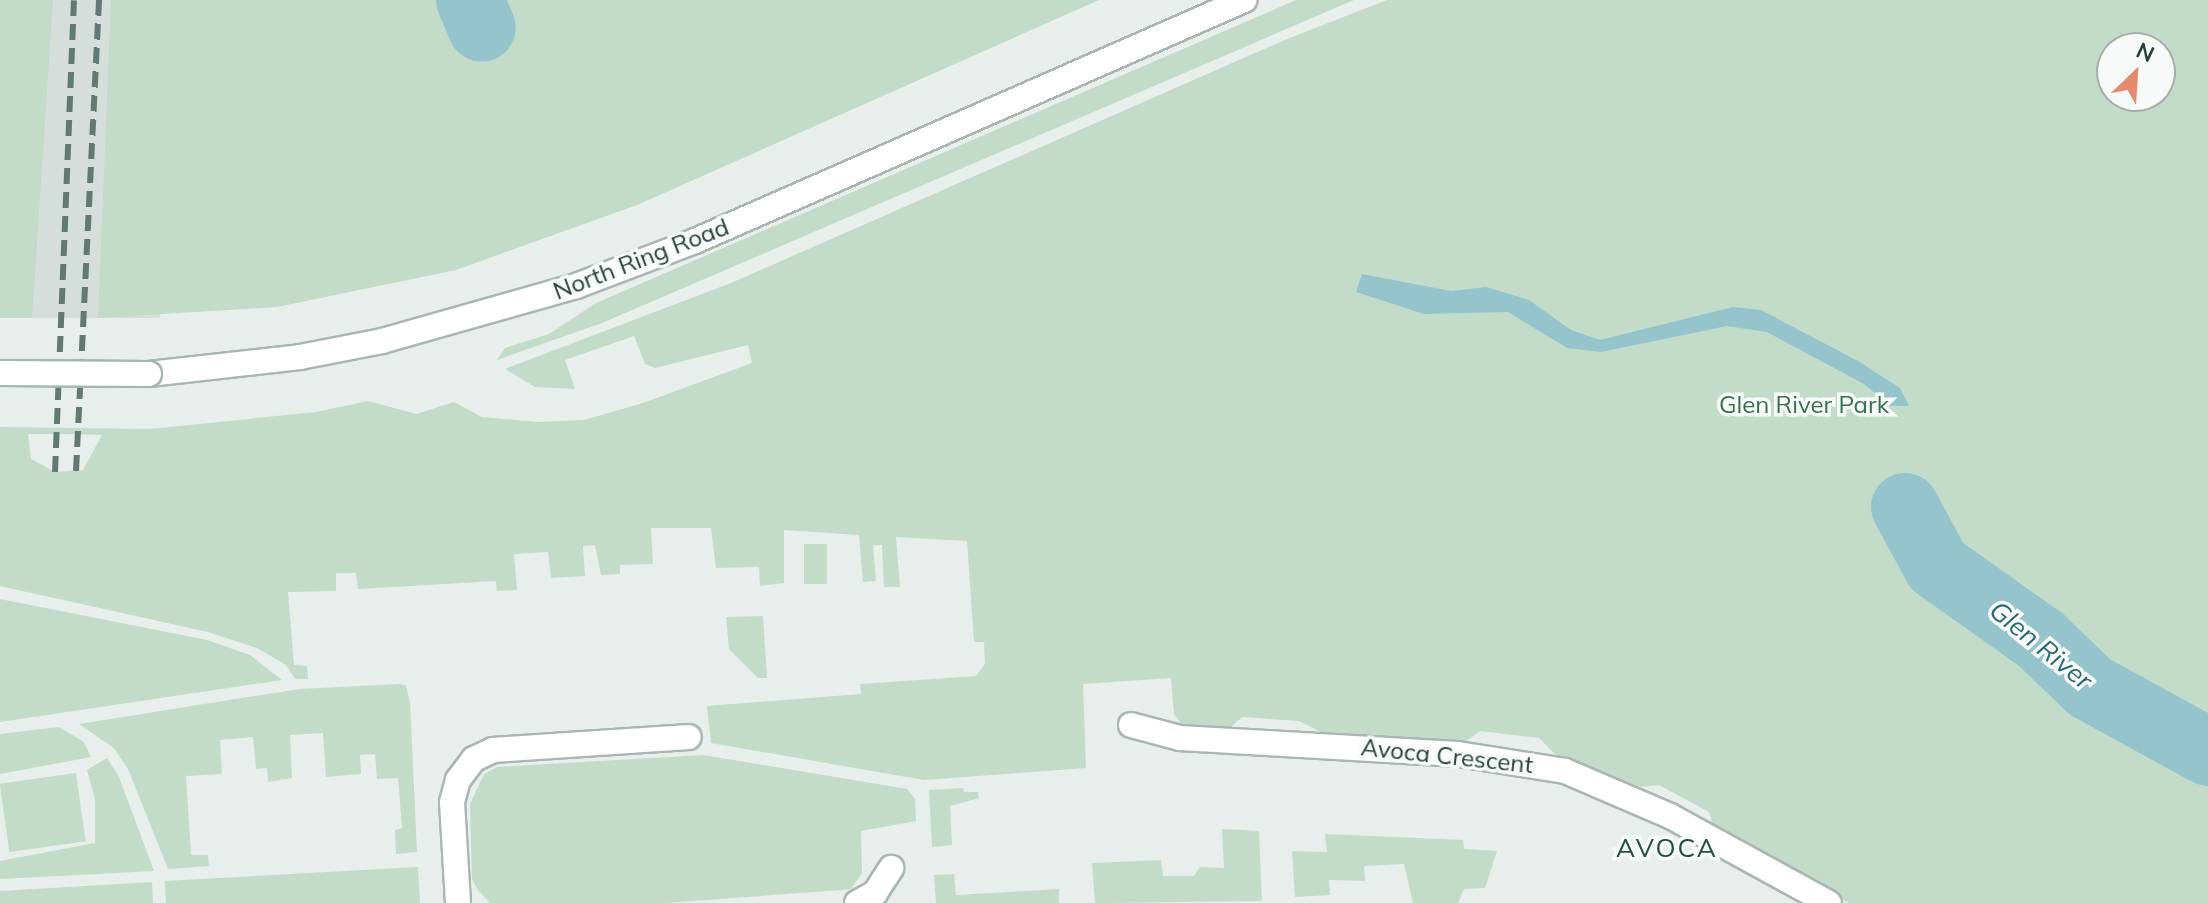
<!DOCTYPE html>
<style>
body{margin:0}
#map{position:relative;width:2208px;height:903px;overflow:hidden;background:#e7eeeb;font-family:Mulish,sans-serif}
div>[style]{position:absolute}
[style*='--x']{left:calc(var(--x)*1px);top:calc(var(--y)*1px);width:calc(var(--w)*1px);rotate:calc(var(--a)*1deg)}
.built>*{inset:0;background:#d5deda;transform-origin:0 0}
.green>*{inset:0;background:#c2dcc9;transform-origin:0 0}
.water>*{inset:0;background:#95c4cc}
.river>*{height:68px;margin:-34px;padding:0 34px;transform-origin:34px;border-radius:34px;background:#95c4cc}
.roads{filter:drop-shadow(2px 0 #aab6b2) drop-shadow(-2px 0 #aab6b2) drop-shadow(0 2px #aab6b2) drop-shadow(0 -2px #aab6b2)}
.street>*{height:24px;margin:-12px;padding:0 12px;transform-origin:12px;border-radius:12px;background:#fff}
.secondary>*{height:24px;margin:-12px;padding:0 12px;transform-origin:12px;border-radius:12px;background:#fff}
.rail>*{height:6px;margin-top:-3px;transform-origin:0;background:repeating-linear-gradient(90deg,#627a73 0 16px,transparent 0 24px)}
.bridges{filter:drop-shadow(2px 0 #a3b6af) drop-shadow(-2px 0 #a3b6af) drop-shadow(0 2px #a3b6af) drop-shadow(0 -2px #a3b6af)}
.secondary-bridge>*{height:24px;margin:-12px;padding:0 12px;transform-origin:12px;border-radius:12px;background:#fff}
span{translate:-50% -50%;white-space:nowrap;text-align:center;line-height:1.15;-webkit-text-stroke:7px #f7faf9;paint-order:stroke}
.street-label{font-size:24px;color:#273f38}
.park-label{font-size:24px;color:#35724c}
.water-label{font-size:26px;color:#276875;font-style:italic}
.neighbourhood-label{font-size:26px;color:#254f45;letter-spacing:2px}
.north{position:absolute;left:2096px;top:32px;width:80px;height:80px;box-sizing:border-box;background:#f7faf9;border:2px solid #a4afac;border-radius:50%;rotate:25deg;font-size:22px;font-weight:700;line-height:32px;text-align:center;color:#273f38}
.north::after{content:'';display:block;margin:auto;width:28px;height:36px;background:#e48b6f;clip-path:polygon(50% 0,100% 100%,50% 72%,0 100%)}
</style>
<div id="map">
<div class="built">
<i style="left:0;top:0;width:160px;height:318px"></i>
</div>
<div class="green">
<i style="clip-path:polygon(0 0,53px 0,32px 318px,0 318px)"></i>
<i style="clip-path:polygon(111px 0,1099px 0,637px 205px,456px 270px,277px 307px,98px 318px)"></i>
<i style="clip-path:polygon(1296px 0,1354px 0,602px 323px,497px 360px,505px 348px,549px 334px,596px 303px)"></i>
<i style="clip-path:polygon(evenodd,1387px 0,2208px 0,2208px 903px,1849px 903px,1713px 825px,1709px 812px,1659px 785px,1641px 787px,1555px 754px,1539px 738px,1480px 731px,1466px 741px,1321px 732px,1299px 721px,1242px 717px,1228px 730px,1181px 724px,1174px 714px,1171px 678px,1083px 684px,1086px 768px,924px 780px,711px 743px,707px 706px,861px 694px,860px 684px,976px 676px,985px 664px,984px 642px,974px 642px,967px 541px,896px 537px,900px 587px,884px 587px,882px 545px,873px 545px,876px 581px,863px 582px,859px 535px,784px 530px,784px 583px,760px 586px,759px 567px,716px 568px,711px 528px,651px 528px,653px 564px,620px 565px,620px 574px,601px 575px,595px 545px,583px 546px,585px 576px,551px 578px,548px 552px,514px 554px,517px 590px,497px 591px,496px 581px,358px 589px,356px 573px,336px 573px,336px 591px,288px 592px,294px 665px,307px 666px,308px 679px,295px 679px,286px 665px,257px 648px,208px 632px,0 586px,0 427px,150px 429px,316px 412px,368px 401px,416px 414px,454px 402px,482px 417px,538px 422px,584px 420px,643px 403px,752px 363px,748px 345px,655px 368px,645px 364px,634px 336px,565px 360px,575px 389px,535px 387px,505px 369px,731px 283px,1287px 39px,1387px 0,2112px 48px,2160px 48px,2160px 96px,2112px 96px,2112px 48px,1387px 0,28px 434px,63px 434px,102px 435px,83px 470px,55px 472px,31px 459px,28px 434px)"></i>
<i style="left:804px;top:544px;width:23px;height:40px"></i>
<i style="clip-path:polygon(0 599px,207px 640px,250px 655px,282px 680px,0 722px)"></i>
<i style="clip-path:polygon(763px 616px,767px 678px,758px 678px,729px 649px,726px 617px)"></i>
<i style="clip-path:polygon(400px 684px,406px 686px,410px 702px,417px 852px,396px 854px,395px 830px,402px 828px,398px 778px,377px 779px,375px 754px,360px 755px,361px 774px,326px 777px,323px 733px,290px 735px,292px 778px,268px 782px,267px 768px,256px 769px,253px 737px,220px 740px,222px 774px,186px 776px,191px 855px,208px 855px,209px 866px,168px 869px,128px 769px,114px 748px,79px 724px,299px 689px)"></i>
<i style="clip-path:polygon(59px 727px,84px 742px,91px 757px,0 774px,0 734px)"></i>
<i style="clip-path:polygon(703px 755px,907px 789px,915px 799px,916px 821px,861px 831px,862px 873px,851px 889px,841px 890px,666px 903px,490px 903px,478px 890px,472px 879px,470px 804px,484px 774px,497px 767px)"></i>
<i style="clip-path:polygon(107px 758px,119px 777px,154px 871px,0 879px,0 861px,95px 843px,95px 799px,87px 770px)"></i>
<i style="left:76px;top:773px;width:69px;height:77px;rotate:82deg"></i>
<i style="clip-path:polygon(963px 788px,964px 792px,978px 792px,979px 798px,950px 806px,952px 845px,932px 847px,929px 790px)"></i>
<i style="clip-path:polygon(1222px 829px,1259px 831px,1262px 901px,1095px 903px,1092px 863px,1161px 860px,1163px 876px,1194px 876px,1200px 867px,1224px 868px)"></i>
<i style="clip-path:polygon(1325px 834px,1463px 840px,1464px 849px,1497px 851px,1485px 888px,1464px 889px,1458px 903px,1413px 903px,1404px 864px,1364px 866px,1365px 881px,1329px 880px,1330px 895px,1295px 897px,1292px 851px,1327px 852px)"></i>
<i style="clip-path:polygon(418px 867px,420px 903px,166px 903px,165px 881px)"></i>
<i style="clip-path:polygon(954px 874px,956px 895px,1059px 889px,1059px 903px,936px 903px,934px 875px)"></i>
<i style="clip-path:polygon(152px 882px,153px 903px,0 903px,0 891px)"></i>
</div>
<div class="water">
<i style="clip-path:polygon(1362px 274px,1451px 291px,1486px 287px,1529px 300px,1571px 330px,1600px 340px,1733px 307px,1761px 310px,1858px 361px,1900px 388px,1909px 406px,1890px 406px,1864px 384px,1767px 332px,1727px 326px,1601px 352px,1567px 348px,1508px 312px,1424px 314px,1356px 292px)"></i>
</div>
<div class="river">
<i style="--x:470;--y:0;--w:30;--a:67"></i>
<i style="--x:1905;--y:507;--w:67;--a:61.5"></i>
<i style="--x:1937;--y:566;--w:128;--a:35.4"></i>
<i style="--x:2041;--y:640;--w:68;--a:43.8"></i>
<i style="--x:2090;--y:687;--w:135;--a:28.8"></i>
</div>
<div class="roads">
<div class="street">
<i style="--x:1131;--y:725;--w:51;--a:14.9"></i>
<i style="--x:1180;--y:738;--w:278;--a:3.3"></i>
<i style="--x:1458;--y:754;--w:108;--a:9"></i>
<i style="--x:1565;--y:771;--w:114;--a:23.2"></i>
<i style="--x:1670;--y:816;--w:181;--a:28.7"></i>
<i style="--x:458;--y:903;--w:101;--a:-93.4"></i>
<i style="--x:452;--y:802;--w:23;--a:-75"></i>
<i style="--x:458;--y:780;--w:26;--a:-53"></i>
<i style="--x:474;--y:759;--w:21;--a:-25"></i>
<i style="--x:493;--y:750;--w:196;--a:-3.8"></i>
<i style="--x:857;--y:903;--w:21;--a:-29"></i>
<i style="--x:875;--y:893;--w:30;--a:-57"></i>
</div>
<div class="secondary">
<i style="--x:149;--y:374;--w:152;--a:-6.4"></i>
<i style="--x:300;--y:357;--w:84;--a:-11"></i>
<i style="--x:382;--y:341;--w:202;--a:-15.8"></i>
<i style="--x:576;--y:286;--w:127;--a:-20.7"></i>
<i style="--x:695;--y:241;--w:600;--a:-23.7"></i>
</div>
</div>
<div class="rail">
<i style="--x:76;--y:471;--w:472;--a:-87.2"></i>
<i style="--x:55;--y:472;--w:472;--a:-87.7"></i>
</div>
<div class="bridges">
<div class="secondary-bridge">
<i style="--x:0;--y:373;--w:149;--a:0.4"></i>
</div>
</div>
<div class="street-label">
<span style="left:641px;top:259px;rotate:-21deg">North Ring Road</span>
<span style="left:1447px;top:756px;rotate:6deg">Avoca Crescent</span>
</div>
<div class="park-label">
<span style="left:1804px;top:405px">Glen River Park</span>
</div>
<div class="water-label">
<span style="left:2041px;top:645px;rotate:39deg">Glen River</span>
</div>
<div class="neighbourhood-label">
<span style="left:1667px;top:848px">AVOCA</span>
</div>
<div class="north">N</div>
</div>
